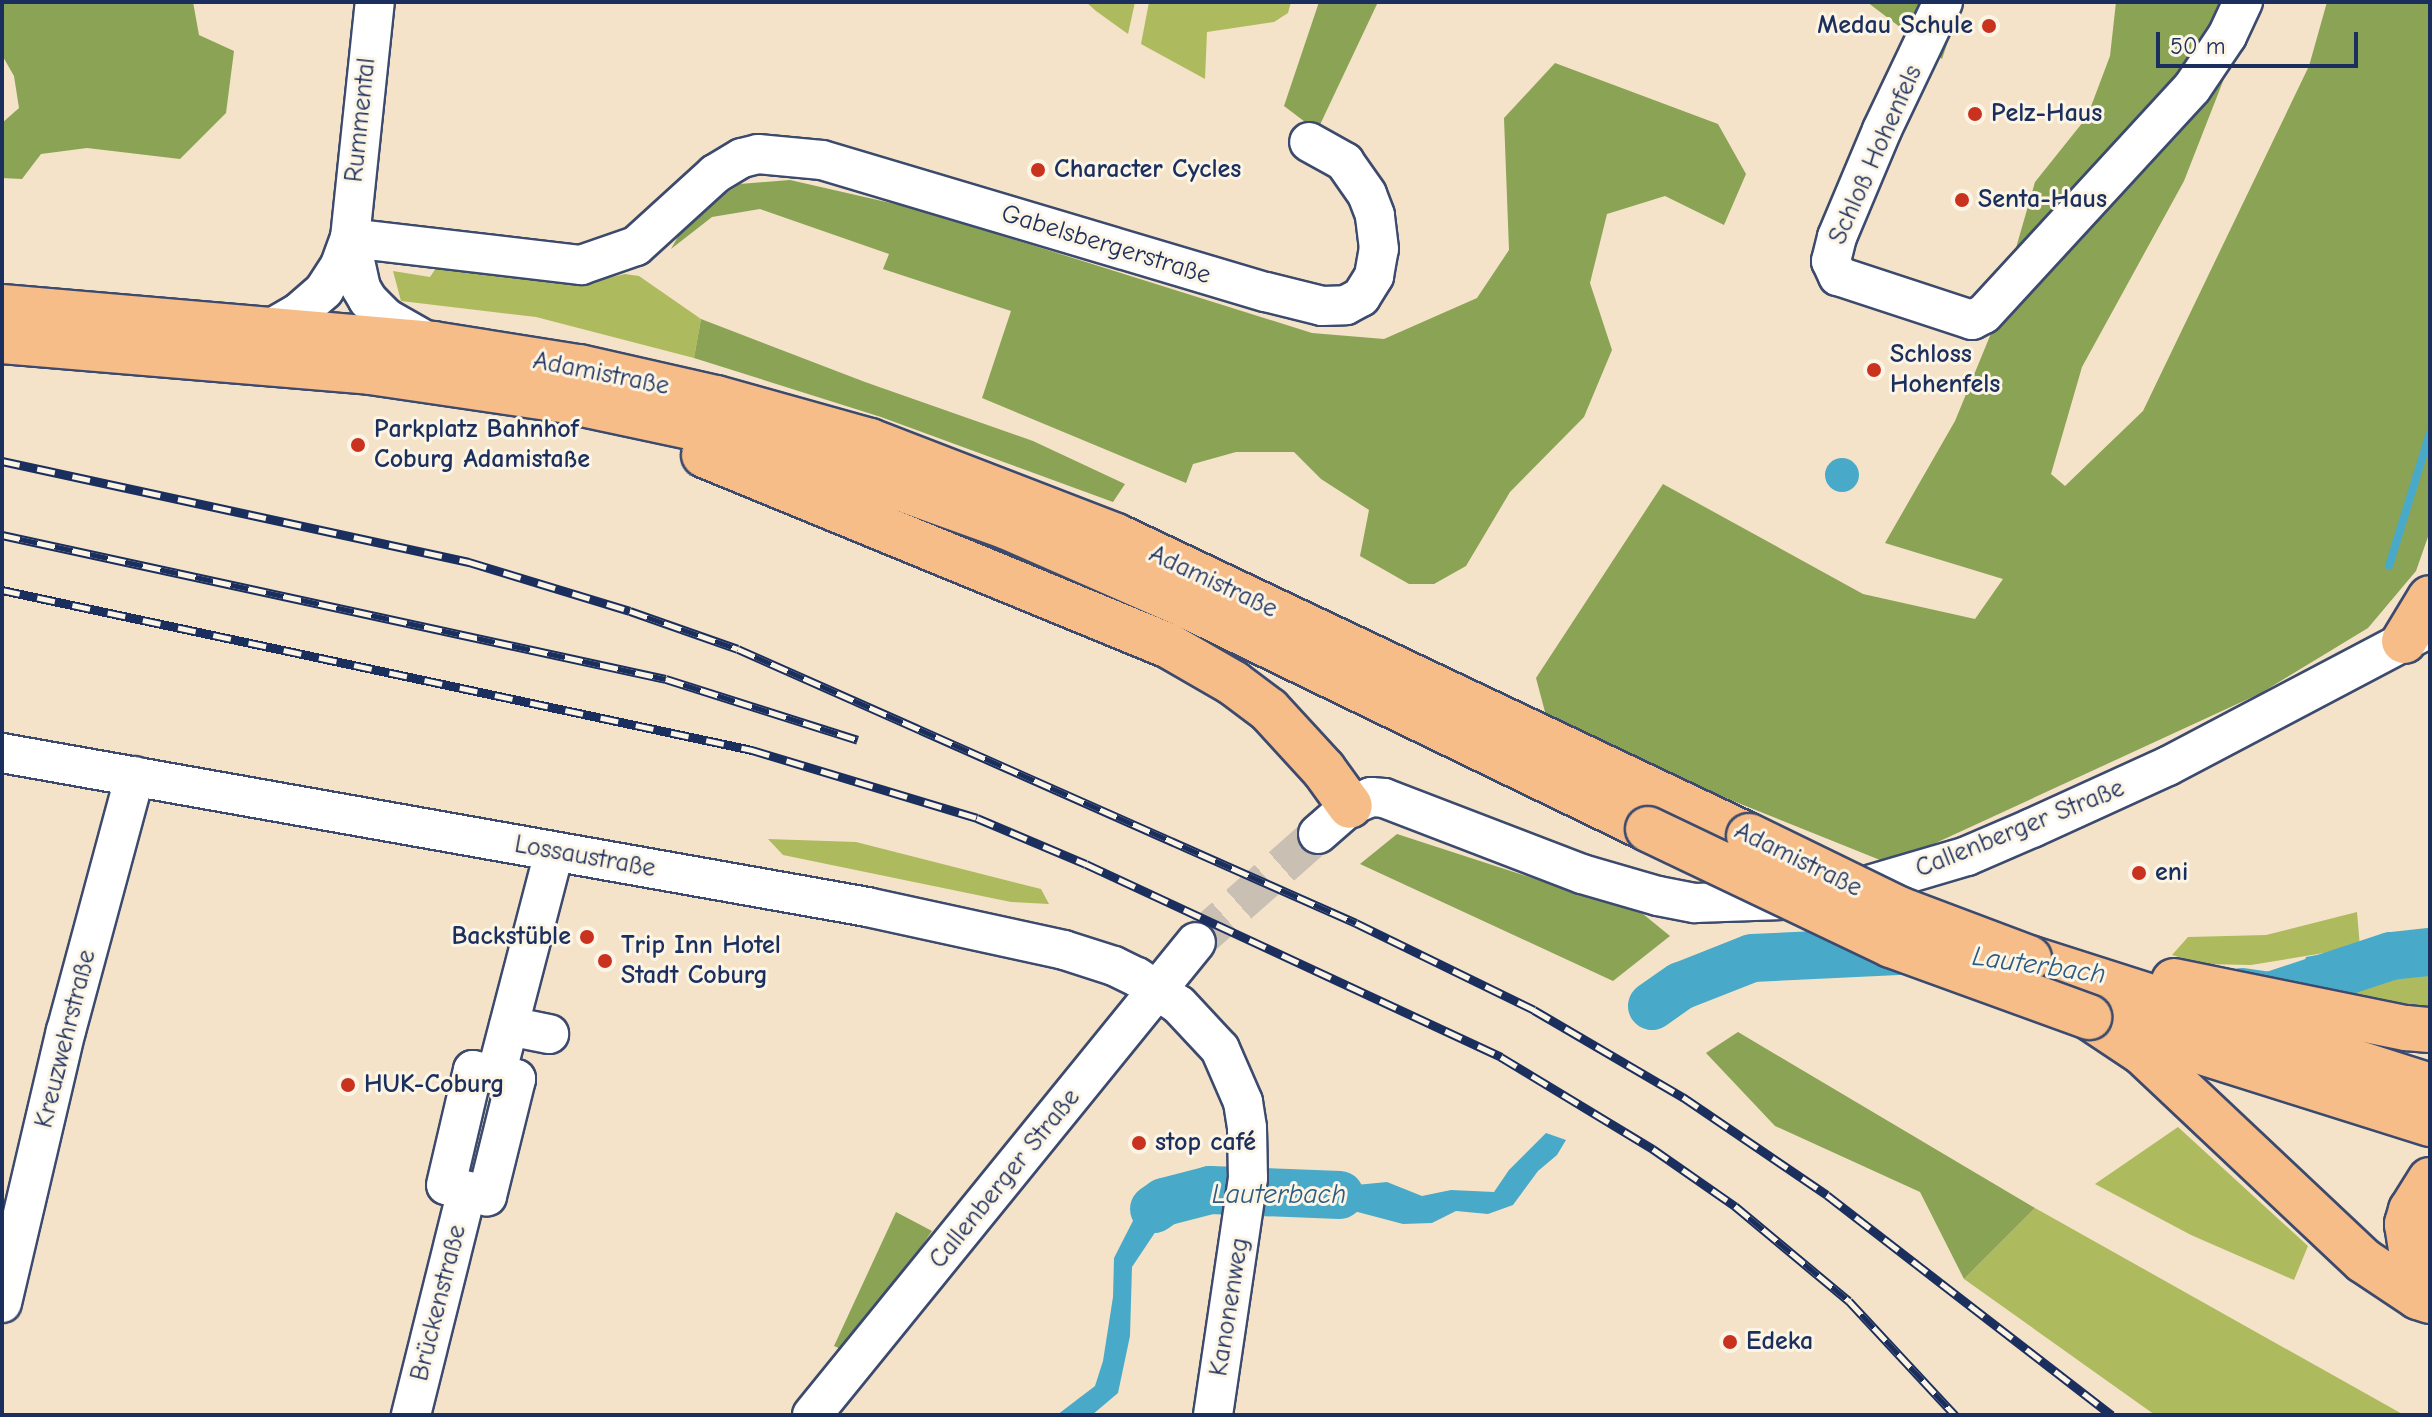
<!DOCTYPE html>
<meta charset="utf-8">
<style>
body{margin:0}
#map{position:relative;width:2432px;height:1417px;overflow:hidden;background:#f4e3c8;font-family:"Comic Neue",sans-serif}
div>[style]{position:absolute}
[style*='--x']{left:calc(var(--x)*1px);top:calc(var(--y)*1px);width:calc(var(--w)*1px);rotate:calc(var(--a)*1deg)}
.green>*{inset:0;background:#adbb5e}
.forest>*{inset:0;background:#8aa355}
.water>*{inset:0;background:#48aac8}
.round{border-radius:50%}
.stream>*{height:8px;margin:-4px;padding:0 4px;transform-origin:4px;border-radius:4px;background:#48aac8}
.river>*{height:48px;margin:-24px;padding:0 24px;transform-origin:24px;border-radius:24px;background:#48aac8}
.minor-tunnel>*{height:38px;margin-top:-19px;transform-origin:0;background:repeating-linear-gradient(90deg,#c9bfb3 0 38px,transparent 0 57px)}
.roads{filter:drop-shadow(2px 0 #3c4a6e) drop-shadow(-2px 0 #3c4a6e) drop-shadow(0 2px #3c4a6e) drop-shadow(0 -2px #3c4a6e)}
.minor>*{height:38px;margin:-19px;padding:0 19px;transform-origin:19px;border-radius:19px;background:#fff}
.major>*{height:44px;margin:-22px;padding:0 22px;transform-origin:22px;border-radius:22px;background:#f7bd88}
.highway>*{height:44px;margin:-22px;padding:0 22px;transform-origin:22px;border-radius:22px;background:#f7bd88}
.rail>*{height:9px;margin-top:-4.5px;transform-origin:0;background:repeating-linear-gradient(90deg,#fcf5e5 0 18px,#1b2f5e 0 36px);box-sizing:border-box;border-block:2px solid #1b2f5e}
.bridges{filter:drop-shadow(2px 0 #3c4a6e) drop-shadow(-2px 0 #3c4a6e) drop-shadow(0 2px #3c4a6e) drop-shadow(0 -2px #3c4a6e)}
.highway-bridge>*{height:44px;margin:-22px;padding:0 22px;transform-origin:22px;border-radius:22px;background:#f7bd88}
.dots>*{width:22px;height:22px;translate:-50% -50%;box-sizing:border-box;border:4px solid #fcf5e5;border-radius:50%}
span{translate:-50% -50%;white-space:nowrap;text-align:center;line-height:1.15;-webkit-text-stroke:6px #fcf5e5;paint-order:stroke}
.poi-label{font-size:26px;color:#1b2f5e;font-weight:700}
.right{translate:-100% -50%;text-align:right}
.left{translate:0 -50%;text-align:left}
.street-label{font-size:26px;color:#1b2f5e}
.water-label{font-size:28px;color:#2b5a83;font-style:italic}
.frame{position:absolute;inset:0;border:4px solid #1b2f5e;pointer-events:none}
.scale{position:absolute;left:2156px;top:32px;width:202px;height:36px;box-sizing:border-box;border:4px solid #1b2f5e;border-top:0;padding-left:10px;font-size:24px;line-height:28px;white-space:nowrap;color:#1b2f5e;-webkit-text-stroke:6px #fcf5e5;paint-order:stroke}
</style>
<div id="map">
<div class="green">
<i style="clip-path:polygon(1086px 2px,1135px 2px,1128px 34px,1096px 11px)"></i>
<i style="clip-path:polygon(1149px 2px,1291px 2px,1288px 13px,1274px 22px,1207px 32px,1205px 79px,1141px 44px)"></i>
<i style="clip-path:polygon(438px 265px,577px 285px,625px 274px,639px 276px,701px 319px,694px 358px,536px 317px,401px 301px,393px 271px,430px 277px)"></i>
<i style="clip-path:polygon(768px 839px,856px 842px,1041px 889px,1049px 904px,1011px 902px,783px 855px)"></i>
<i style="clip-path:polygon(2357px 912px,2360px 947px,2251px 965px,2202px 964px,2172px 955px,2188px 937px,2266px 935px)"></i>
<i style="clip-path:polygon(2430px 967px,2430px 1017px,2358px 1003px,2345px 990px,2371px 986px)"></i>
<i style="clip-path:polygon(2178px 1127px,2308px 1246px,2294px 1280px,2191px 1235px,2095px 1184px)"></i>
<i style="clip-path:polygon(2035px 1208px,2404px 1415px,2155px 1415px,1964px 1279px)"></i>
</div>
<div class="forest">
<i style="clip-path:polygon(2px 2px,193px 2px,199px 35px,234px 51px,226px 113px,180px 159px,87px 148px,41px 154px,22px 179px,2px 178px,2px 123px,19px 108px,14px 76px,2px 55px)"></i>
<i style="clip-path:polygon(1319px 2px,1378px 2px,1317px 131px,1284px 106px)"></i>
<i style="clip-path:polygon(1867px 2px,1961px 2px,1942px 59px)"></i>
<i style="clip-path:polygon(2116px 2px,2254px 2px,2184px 181px,2082px 367px,2051px 474px,2065px 486px,2143px 411px,2309px 66px,2327px 2px,2430px 2px,2430px 531px,2416px 571px,2368px 628px,2261px 693px,1890px 864px,1549px 727px,1536px 678px,1663px 484px,1863px 594px,1975px 619px,2003px 579px,1885px 543px,1955px 421px,1992px 331px,2035px 182px,2087px 117px,2110px 56px)"></i>
<i style="clip-path:polygon(1555px 63px,1718px 124px,1746px 174px,1724px 225px,1665px 196px,1607px 214px,1590px 283px,1612px 350px,1584px 417px,1510px 492px,1466px 566px,1434px 584px,1409px 584px,1360px 556px,1369px 510px,1321px 479px,1294px 452px,1236px 452px,1193px 464px,1186px 483px,982px 398px,1011px 311px,883px 269px,889px 254px,760px 209px,712px 217px,671px 249px,689px 217px,740px 184px,790px 180px,917px 209px,1312px 333px,1384px 339px,1477px 298px,1509px 250px,1504px 118px)"></i>
<i style="clip-path:polygon(701px 319px,865px 382px,1033px 441px,1125px 484px,1113px 502px,881px 417px,694px 358px)"></i>
<i style="clip-path:polygon(1397px 834px,1643px 914px,1670px 936px,1613px 981px,1360px 864px)"></i>
<i style="clip-path:polygon(1738px 1032px,2035px 1208px,1964px 1279px,1920px 1192px,1775px 1126px,1706px 1053px)"></i>
<i style="clip-path:polygon(896px 1212px,932px 1231px,848px 1352px,834px 1346px)"></i>
</div>
<div class="water">
<i class="round" style="left:1825px;top:458px;width:34px;height:34px"></i>
<i style="clip-path:polygon(2418px 937px,2430px 937px,2430px 967px,2371px 986px,2345px 990px,2300px 976px,2306px 957px)"></i>
<i style="clip-path:polygon(1803px 938px,1858px 961px,1778px 966px,1756px 973px,1755px 969px,1737px 972px,1723px 985px,1699px 991px,1694px 971px,1750px 952px,1751px 946px)"></i>
<i style="clip-path:polygon(1546px 1133px,1566px 1140px,1557px 1155px,1538px 1171px,1513px 1205px,1488px 1214px,1456px 1211px,1432px 1223px,1403px 1224px,1350px 1210px,1275px 1208px,1279px 1180px,1325px 1188px,1387px 1182px,1422px 1196px,1451px 1190px,1494px 1192px,1509px 1170px)"></i>
<i style="clip-path:polygon(1216px 1188px,1215px 1213px,1174px 1216px,1158px 1228px,1132px 1267px,1130px 1336px,1118px 1393px,1092px 1415px,1057px 1415px,1095px 1386px,1103px 1361px,1113px 1297px,1114px 1258px,1140px 1207px,1164px 1192px)"></i>
</div>
<div class="stream">
<i style="--x:2389;--y:566;--w:139;--a:-72.9"></i>
</div>
<div class="river">
<i style="--x:2242;--y:992;--w:28;--a:8"></i>
<i style="--x:2270;--y:996;--w:127;--a:-18.3"></i>
<i style="--x:2391;--y:956;--w:39;--a:-6"></i>
<i style="--x:1652;--y:1006;--w:35;--a:-35"></i>
<i style="--x:1681;--y:986;--w:76;--a:-21.5"></i>
<i style="--x:1752;--y:958;--w:167;--a:-2.7"></i>
<i style="--x:1154;--y:1209;--w:12;--a:-35"></i>
<i style="--x:1164;--y:1202;--w:48;--a:-14.6"></i>
<i style="--x:1210;--y:1190;--w:130;--a:2.2"></i>
</div>
<div class="minor-tunnel">
<i style="--x:1196;--y:942;--w:163;--a:-41.5"></i>
</div>
<div class="roads">
<div class="minor">
<i style="--x:1943;--y:2;--w:142;--a:115.5"></i>
<i style="--x:1882;--y:130;--w:116;--a:112.8"></i>
<i style="--x:1837;--y:237;--w:25;--a:104"></i>
<i style="--x:1831;--y:261;--w:17;--a:65"></i>
<i style="--x:1838;--y:276;--w:141;--a:18.2"></i>
<i style="--x:1972;--y:320;--w:13;--a:-27"></i>
<i style="--x:1984;--y:314;--w:307;--a:-47.4"></i>
<i style="--x:2192;--y:88;--w:63;--a:-56.1"></i>
<i style="--x:2227;--y:36;--w:38;--a:-65"></i>
<i style="--x:350;--y:238;--w:233;--a:6.7"></i>
<i style="--x:581;--y:265;--w:58;--a:-19.1"></i>
<i style="--x:636;--y:246;--w:107;--a:-42.3"></i>
<i style="--x:715;--y:174;--w:31;--a:-31"></i>
<i style="--x:742;--y:158;--w:16;--a:-14"></i>
<i style="--x:758;--y:154;--w:64;--a:5.4"></i>
<i style="--x:822;--y:160;--w:463;--a:16.6"></i>
<i style="--x:1266;--y:292;--w:58;--a:14"></i>
<i style="--x:1322;--y:306;--w:24;--a:-2"></i>
<i style="--x:1346;--y:305;--w:17;--a:-28"></i>
<i style="--x:1361;--y:297;--w:25;--a:-58"></i>
<i style="--x:1374;--y:276;--w:27;--a:-80"></i>
<i style="--x:1379;--y:249;--w:34;--a:-97"></i>
<i style="--x:1375;--y:215;--w:22;--a:-111"></i>
<i style="--x:1367;--y:194;--w:39;--a:-125"></i>
<i style="--x:1345;--y:162;--w:41;--a:-150.9"></i>
<i style="--x:350;--y:238;--w:51;--a:77.6"></i>
<i style="--x:361;--y:288;--w:14;--a:60"></i>
<i style="--x:368;--y:300;--w:25;--a:45"></i>
<i style="--x:386;--y:318;--w:51;--a:29.6"></i>
<i style="--x:265;--y:332;--w:38;--a:-30"></i>
<i style="--x:298;--y:313;--w:35;--a:-41"></i>
<i style="--x:324;--y:290;--w:30;--a:-57"></i>
<i style="--x:340;--y:265;--w:29;--a:-70"></i>
<i style="--x:350;--y:238;--w:237;--a:-84"></i>
<i style="--x:2;--y:753;--w:879;--a:10.09"></i>
<i style="--x:867;--y:907;--w:202;--a:12.3"></i>
<i style="--x:1064;--y:950;--w:52;--a:17.7"></i>
<i style="--x:1114;--y:966;--w:25;--a:26"></i>
<i style="--x:1137;--y:977;--w:50;--a:33.7"></i>
<i style="--x:1179;--y:1005;--w:60;--a:47"></i>
<i style="--x:1220;--y:1049;--w:58;--a:66.5"></i>
<i style="--x:1243;--y:1102;--w:26;--a:81"></i>
<i style="--x:1247;--y:1128;--w:50;--a:88.9"></i>
<i style="--x:1248;--y:1178;--w:240;--a:98.4"></i>
<i style="--x:1318;--y:834;--w:43;--a:-41.2"></i>
<i style="--x:1350;--y:806;--w:23;--a:-23"></i>
<i style="--x:1371;--y:797;--w:13;--a:4"></i>
<i style="--x:1384;--y:798;--w:212;--a:21"></i>
<i style="--x:1582;--y:874;--w:79;--a:16.1"></i>
<i style="--x:1658;--y:896;--w:38;--a:11"></i>
<i style="--x:1695;--y:903;--w:88;--a:-2"></i>
<i style="--x:1783;--y:900;--w:63;--a:-7.4"></i>
<i style="--x:1845;--y:892;--w:127;--a:-16.4"></i>
<i style="--x:1967;--y:856;--w:71;--a:-23.3"></i>
<i style="--x:2032;--y:828;--w:149;--a:-24.5"></i>
<i style="--x:2168;--y:766;--w:296;--a:-27.8"></i>
<i style="--x:509;--y:1026;--w:41;--a:11.3"></i>
<i style="--x:473;--y:1070;--w:44;--a:11.8"></i>
<i style="--x:516;--y:1079;--w:121;--a:103.9"></i>
<i style="--x:487;--y:1196;--w:42;--a:-165"></i>
<i style="--x:446;--y:1185;--w:118;--a:-76.8"></i>
<i style="--x:496;--y:1075;--w:230;--a:-75.4"></i>
<i style="--x:2;--y:1303;--w:279;--a:-76.8"></i>
<i style="--x:66;--y:1031;--w:264;--a:-74.9"></i>
<i style="--x:411;--y:1415;--w:231;--a:-76"></i>
<i style="--x:812;--y:1415;--w:609;--a:-50.93"></i>
</div>
<div class="major">
<i style="--x:2404;--y:641;--w:50;--a:-58.8"></i>
</div>
<div class="highway">
<i style="--x:2;--y:307;--w:433;--a:4.9"></i>
<i style="--x:433;--y:344;--w:148;--a:9"></i>
<i style="--x:579;--y:367;--w:140;--a:12.8"></i>
<i style="--x:716;--y:398;--w:160;--a:15.6"></i>
<i style="--x:870;--y:441;--w:264;--a:21.1"></i>
<i style="--x:1116;--y:536;--w:700;--a:25.36"></i>
<i style="--x:2;--y:341;--w:369;--a:4.8"></i>
<i style="--x:370;--y:372;--w:200;--a:8.3"></i>
<i style="--x:568;--y:401;--w:140;--a:12"></i>
<i style="--x:705;--y:430;--w:161;--a:15.8"></i>
<i style="--x:860;--y:474;--w:156;--a:19.8"></i>
<i style="--x:1007;--y:527;--w:199;--a:23.7"></i>
<i style="--x:1189;--y:607;--w:510;--a:25.81"></i>
<i style="--x:704;--y:455;--w:503;--a:22.33"></i>
<i style="--x:1169;--y:646;--w:74;--a:30"></i>
<i style="--x:1233;--y:683;--w:45;--a:36.9"></i>
<i style="--x:1269;--y:710;--w:81;--a:47.5"></i>
<i style="--x:1324;--y:770;--w:44;--a:54.2"></i>
<i style="--x:2029;--y:958;--w:421;--a:17.7"></i>
<i style="--x:2174;--y:981;--w:237;--a:11.5"></i>
<i style="--x:2406;--y:1028;--w:24;--a:5"></i>
<i style="--x:2089;--y:1017;--w:65;--a:33.7"></i>
<i style="--x:2143;--y:1053;--w:303;--a:43.3"></i>
<i style="--x:2364;--y:1261;--w:65;--a:33.7"></i>
<i style="--x:2418;--y:1297;--w:13;--a:18"></i>
<i style="--x:2122;--y:1027;--w:323;--a:17.5"></i>
<i style="--x:2430;--y:1180;--w:36;--a:122"></i>
<i style="--x:2411;--y:1210;--w:15;--a:106"></i>
<i style="--x:2407;--y:1224;--w:32;--a:81"></i>
<i style="--x:2412;--y:1256;--w:30;--a:53"></i>
</div>
</div>
<div class="rail">
<i style="--x:2;--y:461;--w:478;--a:12.2"></i>
<i style="--x:469;--y:562;--w:168;--a:16.9"></i>
<i style="--x:630;--y:611;--w:114;--a:19.4"></i>
<i style="--x:738;--y:649;--w:676;--a:23.91"></i>
<i style="--x:1356;--y:923;--w:198;--a:26"></i>
<i style="--x:1534;--y:1010;--w:173;--a:30.3"></i>
<i style="--x:1683;--y:1097;--w:174;--a:34.2"></i>
<i style="--x:1827;--y:1195;--w:360;--a:37.7"></i>
<i style="--x:2;--y:535;--w:679;--a:12.24"></i>
<i style="--x:666;--y:679;--w:201;--a:17.6"></i>
<i style="--x:2;--y:590;--w:767;--a:12.04"></i>
<i style="--x:752;--y:750;--w:235;--a:16.8"></i>
<i style="--x:977;--y:818;--w:118;--a:22.9"></i>
<i style="--x:1086;--y:864;--w:458;--a:24.9"></i>
<i style="--x:1501;--y:1057;--w:178;--a:31.2"></i>
<i style="--x:1653;--y:1149;--w:100;--a:34.8"></i>
<i style="--x:1735;--y:1206;--w:148;--a:39.8"></i>
<i style="--x:1849;--y:1301;--w:156;--a:47.1"></i>
</div>
<div class="bridges">
<div class="highway-bridge">
<i style="--x:1648;--y:829;--w:269;--a:25.5"></i>
<i style="--x:1891;--y:945;--w:211;--a:20"></i>
<i style="--x:1749;--y:836;--w:167;--a:26"></i>
<i style="--x:1899;--y:909;--w:139;--a:20.7"></i>
</div>
</div>
<div class="dots">
<i style="left:1989px;top:26px;background:#c8321e"></i>
<i style="left:1975px;top:114px;background:#c8321e"></i>
<i style="left:1038px;top:170px;background:#c8321e"></i>
<i style="left:1962px;top:200px;background:#c8321e"></i>
<i style="left:1874px;top:370px;background:#c8321e"></i>
<i style="left:358px;top:445px;background:#c8321e"></i>
<i style="left:2139px;top:873px;background:#c8321e"></i>
<i style="left:587px;top:937px;background:#c8321e"></i>
<i style="left:605px;top:961px;background:#c8321e"></i>
<i style="left:348px;top:1085px;background:#c8321e"></i>
<i style="left:1139px;top:1143px;background:#c8321e"></i>
<i style="left:1730px;top:1342px;background:#c8321e"></i>
</div>
<div class="poi-label">
<span class="right" style="left:1973px;top:26px">Medau Schule</span>
<span class="left" style="left:1991px;top:114px">Pelz-Haus</span>
<span class="left" style="left:1054px;top:170px">Character Cycles</span>
<span class="left" style="left:1978px;top:200px">Senta-Haus</span>
<span class="left" style="left:1890px;top:370px">Schloss<br>Hohenfels</span>
<span class="left" style="left:374px;top:445px">Parkplatz Bahnhof<br>Coburg Adamistaße</span>
<span class="left" style="left:2155px;top:873px">eni</span>
<span class="right" style="left:571px;top:937px">Backstüble</span>
<span class="left" style="left:621px;top:961px">Trip Inn Hotel<br>Stadt Coburg</span>
<span class="left" style="left:364px;top:1085px">HUK-Coburg</span>
<span class="left" style="left:1155px;top:1143px">stop café</span>
<span class="left" style="left:1746px;top:1342px">Edeka</span>
</div>
<div class="street-label">
<span style="left:361px;top:120px;rotate:-84deg">Rummental</span>
<span style="left:1876px;top:155px;rotate:-66deg">Schloß Hohenfels</span>
<span style="left:1106px;top:245px;rotate:17deg">Gabelsbergerstraße</span>
<span style="left:601px;top:374px;rotate:11deg">Adamistraße</span>
<span style="left:1213px;top:582px;rotate:25deg">Adamistraße</span>
<span style="left:2020px;top:829px;rotate:-22deg">Callenberger Straße</span>
<span style="left:585px;top:857px;rotate:10deg">Lossaustraße</span>
<span style="left:1798px;top:860px;rotate:26deg">Adamistraße</span>
<span style="left:66px;top:1039px;rotate:-76deg">Kreuzwehrstraße</span>
<span style="left:1005px;top:1179px;rotate:-51deg">Callenberger Straße</span>
<span style="left:439px;top:1303px;rotate:-76deg">Brückenstraße</span>
<span style="left:1230px;top:1307px;rotate:-81deg">Kanonenweg</span>
</div>
<div class="water-label">
<span style="left:2039px;top:965px;rotate:8deg">Lauterbach</span>
<span style="left:1279px;top:1194px">Lauterbach</span>
</div>
<div class="frame"></div>
<div class="scale">50 m</div>
</div>
